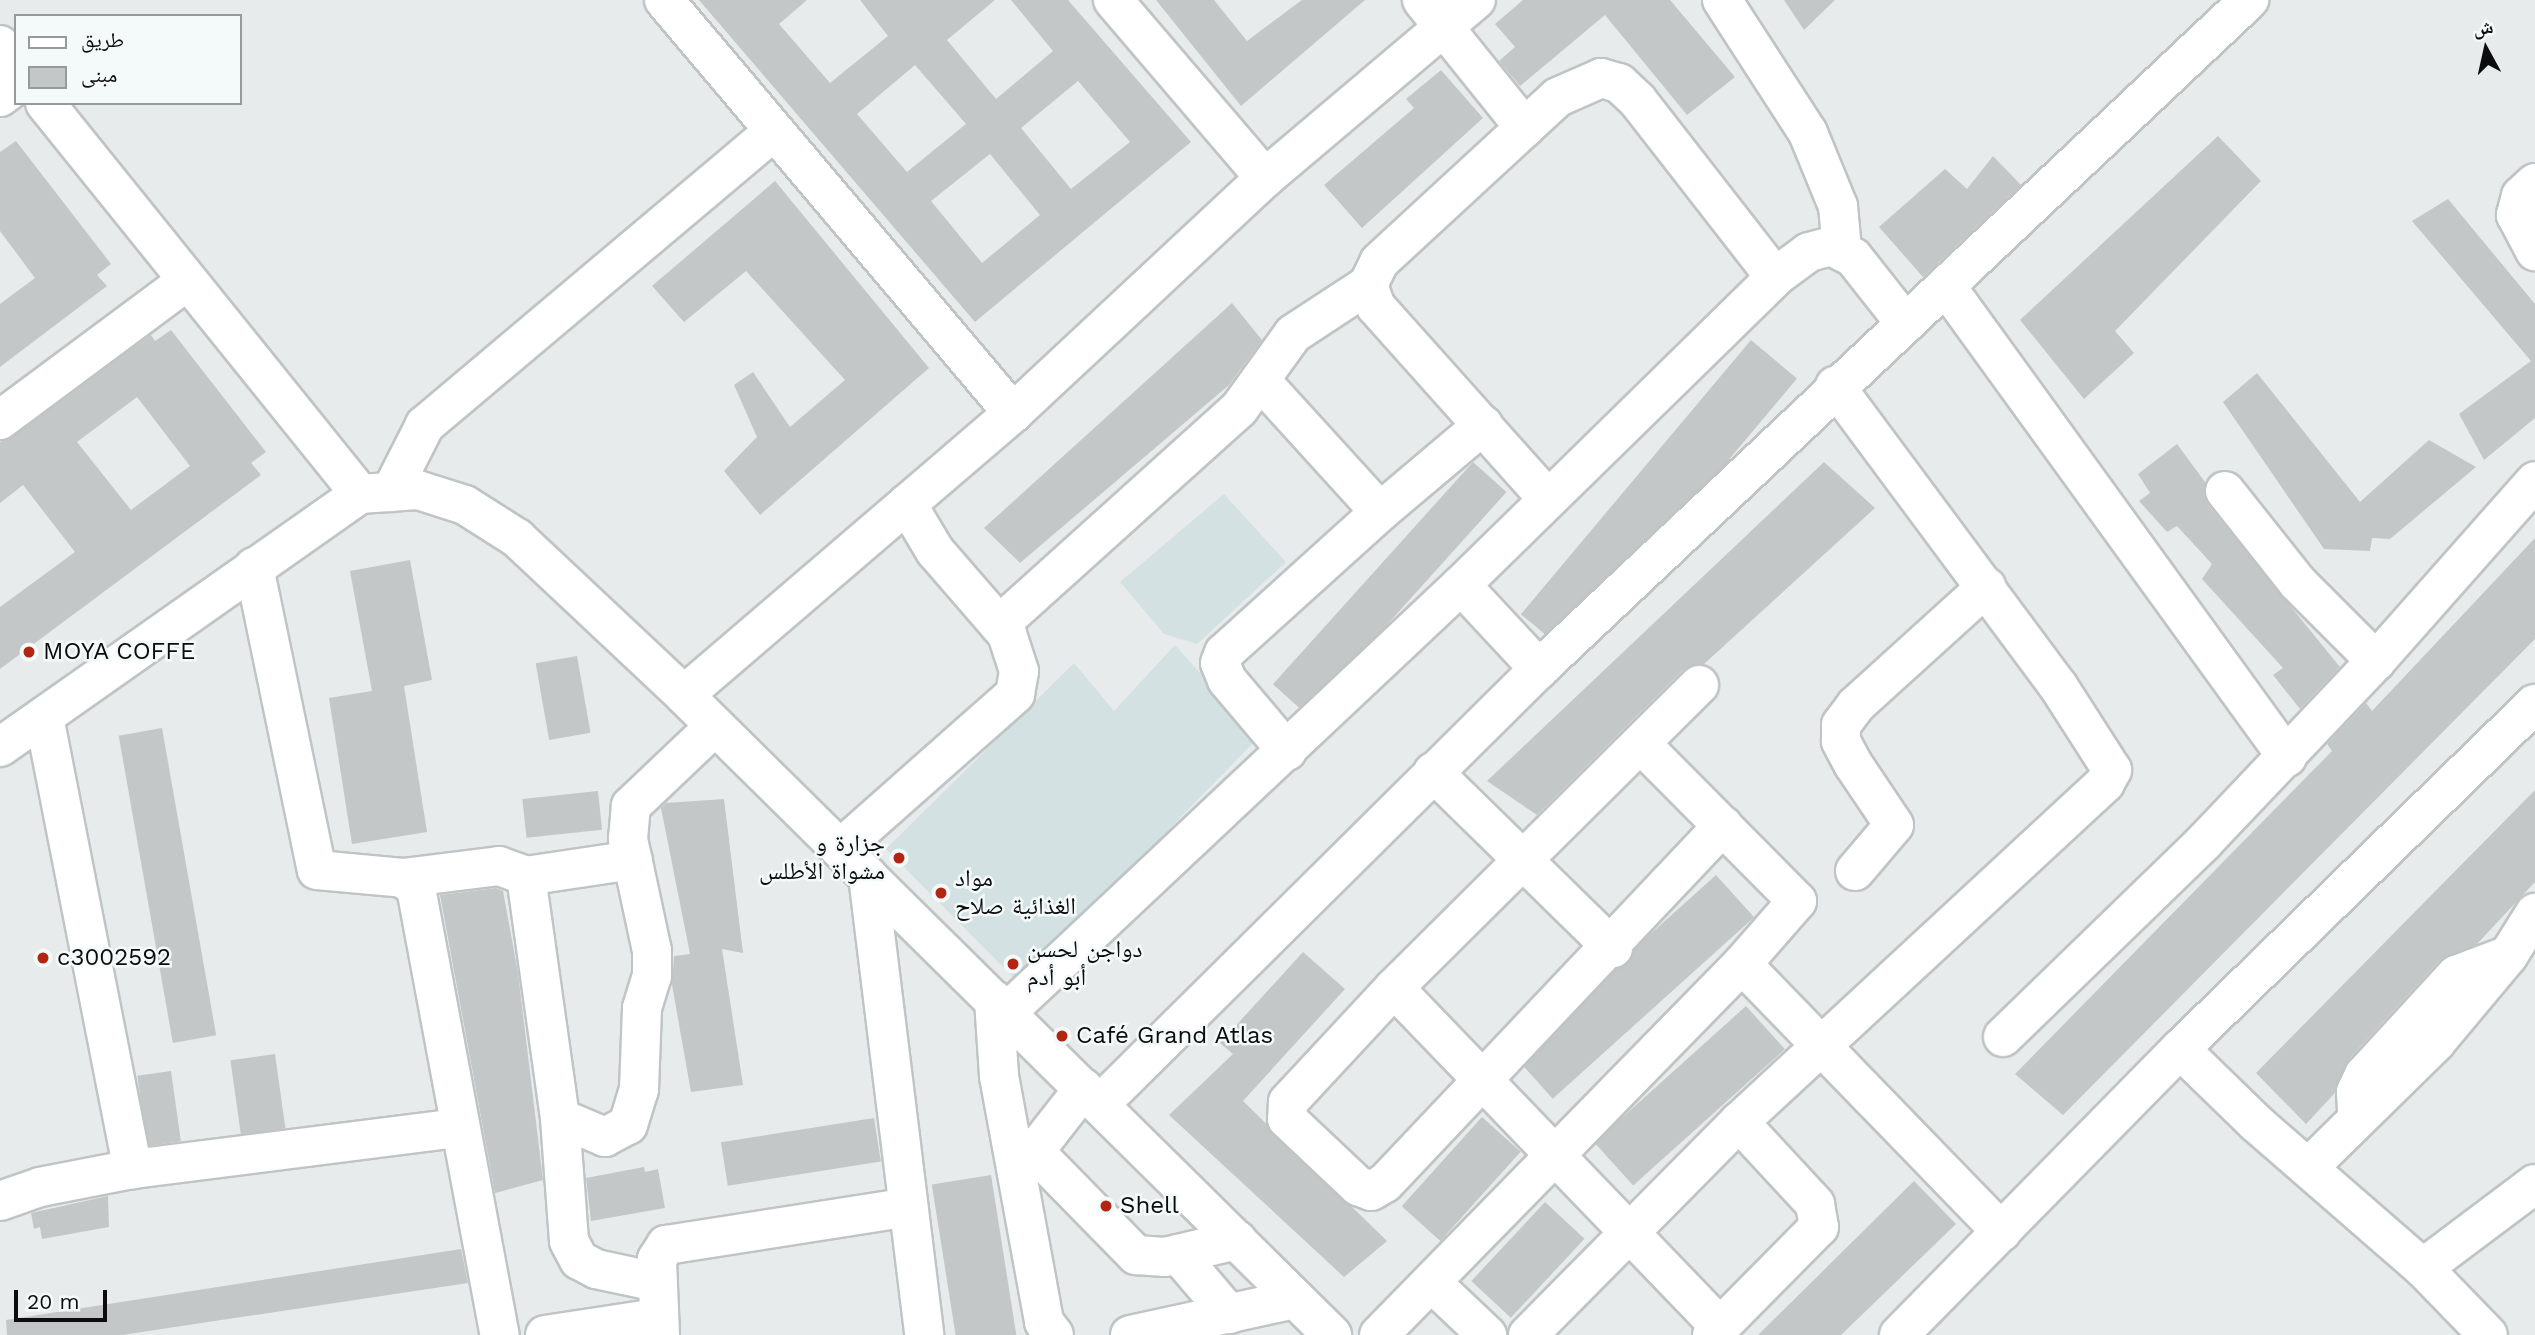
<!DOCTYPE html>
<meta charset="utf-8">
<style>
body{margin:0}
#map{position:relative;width:2535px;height:1335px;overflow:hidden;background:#e7ebec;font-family:"Work Sans","Noto Naskh Arabic",sans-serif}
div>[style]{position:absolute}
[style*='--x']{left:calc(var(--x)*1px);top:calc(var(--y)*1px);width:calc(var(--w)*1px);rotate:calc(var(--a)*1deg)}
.built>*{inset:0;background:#d3e1e3}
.building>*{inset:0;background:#c3c7c8;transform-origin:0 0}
.roads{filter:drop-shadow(2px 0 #bfc4c5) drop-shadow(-2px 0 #bfc4c5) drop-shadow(0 2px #bfc4c5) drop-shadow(0 -2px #bfc4c5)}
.minor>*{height:38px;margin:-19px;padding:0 19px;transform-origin:19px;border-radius:19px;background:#fff}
.dots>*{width:19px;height:19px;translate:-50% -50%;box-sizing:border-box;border:4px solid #f4f9fa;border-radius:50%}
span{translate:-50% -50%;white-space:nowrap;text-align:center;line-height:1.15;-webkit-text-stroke:5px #f4f9fa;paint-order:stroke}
.poi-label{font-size:24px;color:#0b0c0c}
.left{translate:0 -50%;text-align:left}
.right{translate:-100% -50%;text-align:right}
.legend{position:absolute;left:14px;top:14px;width:228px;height:91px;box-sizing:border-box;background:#f4f9fa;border:2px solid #979a9b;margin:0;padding:9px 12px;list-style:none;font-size:21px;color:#0b0c0c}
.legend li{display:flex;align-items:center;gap:14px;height:35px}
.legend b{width:35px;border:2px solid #979a9b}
.north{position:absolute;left:2451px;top:14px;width:70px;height:70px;-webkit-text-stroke:5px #f4f9fa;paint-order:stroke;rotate:352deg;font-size:19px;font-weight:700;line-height:28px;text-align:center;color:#0b0c0c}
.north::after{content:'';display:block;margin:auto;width:24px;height:32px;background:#0b0c0c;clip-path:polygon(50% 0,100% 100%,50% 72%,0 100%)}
.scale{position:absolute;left:14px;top:1290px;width:93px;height:32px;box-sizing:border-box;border:4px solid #0b0c0c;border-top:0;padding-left:9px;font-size:21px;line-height:24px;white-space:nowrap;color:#0b0c0c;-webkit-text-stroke:5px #f4f9fa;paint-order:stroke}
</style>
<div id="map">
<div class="built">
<i style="clip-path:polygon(1224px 494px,1286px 562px,1197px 644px,1164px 634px,1120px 582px)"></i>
<i style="clip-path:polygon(1175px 645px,1258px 738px,1019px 983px,886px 849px,1074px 663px,1114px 711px)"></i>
</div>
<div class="building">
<i style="clip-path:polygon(evenodd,699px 0,807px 0,779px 24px,830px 83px,888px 36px,860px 0,995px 0,947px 40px,996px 99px,1053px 51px,1011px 0,1068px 0,1191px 142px,975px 322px,699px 0,915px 65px,966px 124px,907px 172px,857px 114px,915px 65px,699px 0,1078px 81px,1130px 142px,1071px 189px,1021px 128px,1078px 81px,699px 0,990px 154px,1040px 215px,982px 263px,931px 201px,990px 154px)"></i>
<i style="clip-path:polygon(1156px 0,1214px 0,1247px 41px,1302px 0,1365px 0,1241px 106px)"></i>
<i style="clip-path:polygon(1523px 0,1670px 0,1735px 77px,1687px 115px,1605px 15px,1520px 86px,1499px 61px,1515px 47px,1495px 24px)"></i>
<i style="clip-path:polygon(1784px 0,1835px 0,1804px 30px)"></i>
<i style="clip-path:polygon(1441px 70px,1483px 118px,1362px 228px,1324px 185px,1414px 108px,1406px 99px)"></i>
<i style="clip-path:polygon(2218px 136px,2261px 181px,2115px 331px,2134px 353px,2084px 399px,2020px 320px)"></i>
<i style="clip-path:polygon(16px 141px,111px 264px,97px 275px,107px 286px,0 367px,0 304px,35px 278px,0 231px,0 152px)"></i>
<i style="clip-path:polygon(1993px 156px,2021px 185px,1923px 277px,1879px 227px,1945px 169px,1967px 189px)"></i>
<i style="clip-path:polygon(775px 181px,929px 368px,760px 515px,724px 471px,757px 437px,734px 385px,753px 372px,790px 427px,845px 380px,746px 271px,684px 322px,652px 286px)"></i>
<i style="clip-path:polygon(2448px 199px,2535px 304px,2535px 418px,2484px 460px,2459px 414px,2531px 361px,2412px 221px)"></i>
<i style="clip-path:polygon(1232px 303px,1262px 340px,1229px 385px,1020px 563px,984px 528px)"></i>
<i style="clip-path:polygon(evenodd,171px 330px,266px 452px,251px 463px,261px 475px,0 669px,0 607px,75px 552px,23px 485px,0 503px,0 442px,151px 335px,155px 341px,171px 330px,137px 397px,190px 466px,131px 510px,77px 442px,137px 397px)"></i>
<i style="left:1751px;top:340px;width:60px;height:358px;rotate:40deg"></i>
<i style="clip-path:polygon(2257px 373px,2360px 502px,2429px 440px,2476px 467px,2390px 539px,2372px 538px,2370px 551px,2324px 549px,2223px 402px)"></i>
<i style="clip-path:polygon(2177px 444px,2205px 482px,2208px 505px,2340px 667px,2300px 709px,2273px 675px,2283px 668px,2202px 579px,2212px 564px,2177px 526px,2167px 532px,2139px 501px,2150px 493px,2138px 474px)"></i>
<i style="left:1473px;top:462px;width:45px;height:299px;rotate:42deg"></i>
<i style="clip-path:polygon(1824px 462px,1875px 508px,1704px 664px,1684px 669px,1537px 815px,1487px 781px)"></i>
<i style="clip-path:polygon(2535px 538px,2535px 639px,2063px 1115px,2015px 1074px,2332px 751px,2327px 744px,2366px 703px,2372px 711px)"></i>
<i style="clip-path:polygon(410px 560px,432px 680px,404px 686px,427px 832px,352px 844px,329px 698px,372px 691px,350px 571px)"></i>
<i style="left:577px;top:656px;width:78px;height:42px;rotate:80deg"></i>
<i style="left:162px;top:728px;width:312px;height:44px;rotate:80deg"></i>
<i style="clip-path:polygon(2535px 790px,2535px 882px,2477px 944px,2440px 960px,2348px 1060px,2334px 1094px,2306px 1124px,2256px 1073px)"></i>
<i style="left:598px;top:791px;width:39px;height:76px;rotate:84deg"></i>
<i style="clip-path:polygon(724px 799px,743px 953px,722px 949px,743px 1085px,691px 1092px,672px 985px,674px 956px,690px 954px,661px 808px,666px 803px)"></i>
<i style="left:1716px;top:875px;width:57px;height:271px;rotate:48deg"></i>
<i style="clip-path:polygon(496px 888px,503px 891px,518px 973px,543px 1180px,495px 1193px,440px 895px)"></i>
<i style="clip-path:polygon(1303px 952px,1345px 989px,1243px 1101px,1387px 1241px,1344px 1277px,1169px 1115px,1233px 1054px,1220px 1043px)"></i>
<i style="left:1746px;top:1006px;width:58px;height:204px;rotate:48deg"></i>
<i style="left:275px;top:1054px;width:75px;height:45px;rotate:82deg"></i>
<i style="left:171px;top:1071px;width:71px;height:34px;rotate:82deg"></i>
<i style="left:1482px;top:1117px;width:52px;height:120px;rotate:42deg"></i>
<i style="left:874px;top:1118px;width:44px;height:155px;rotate:81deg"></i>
<i style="clip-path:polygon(644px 1167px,645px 1172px,658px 1169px,665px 1208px,591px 1221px,586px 1178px)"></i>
<i style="left:991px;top:1175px;width:162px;height:60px;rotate:81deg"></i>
<i style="clip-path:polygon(1914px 1181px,1956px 1224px,1841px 1335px,1758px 1335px)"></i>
<i style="clip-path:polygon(108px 1196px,109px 1227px,42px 1239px,40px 1227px,34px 1229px,31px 1213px)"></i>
<i style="left:1545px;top:1202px;width:54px;height:108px;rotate:43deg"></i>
<i style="clip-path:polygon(461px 1249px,468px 1283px,122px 1335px,7px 1335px,6px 1320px)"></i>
</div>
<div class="roads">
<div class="minor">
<i style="--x:664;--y:0;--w:541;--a:49.8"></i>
<i style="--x:1113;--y:0;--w:234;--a:49.5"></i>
<i style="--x:1422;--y:0;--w:164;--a:51.2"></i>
<i style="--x:1722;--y:0;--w:158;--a:57.1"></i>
<i style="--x:1808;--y:133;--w:79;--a:67.7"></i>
<i style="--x:1838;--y:206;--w:44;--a:84.8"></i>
<i style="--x:0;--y:45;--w:26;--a:53"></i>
<i style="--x:0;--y:97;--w:20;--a:-37"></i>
<i style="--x:45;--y:103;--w:502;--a:51.14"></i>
<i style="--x:2535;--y:183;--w:19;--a:137"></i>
<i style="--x:2521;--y:196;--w:20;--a:105"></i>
<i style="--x:2516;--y:215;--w:41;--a:62.2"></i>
<i style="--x:1948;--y:289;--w:578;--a:54.08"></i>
<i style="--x:1260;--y:380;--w:178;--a:47.7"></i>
<i style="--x:1380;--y:512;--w:135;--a:-40.2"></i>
<i style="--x:0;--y:420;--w:233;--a:-36.6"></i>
<i style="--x:2225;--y:491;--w:116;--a:51.6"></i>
<i style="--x:2297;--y:582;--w:112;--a:45"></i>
<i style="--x:2376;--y:661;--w:240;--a:-48.5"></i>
<i style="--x:391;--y:492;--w:75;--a:-63.1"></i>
<i style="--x:425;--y:425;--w:454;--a:-40.1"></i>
<i style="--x:1547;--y:498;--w:256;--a:-131.8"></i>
<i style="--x:1376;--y:307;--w:23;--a:-110"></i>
<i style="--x:1368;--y:285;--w:25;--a:-64"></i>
<i style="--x:1379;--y:262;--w:243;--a:-42.7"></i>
<i style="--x:1558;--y:97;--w:47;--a:-23.8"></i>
<i style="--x:1601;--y:78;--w:19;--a:16"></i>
<i style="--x:1619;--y:83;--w:26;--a:43"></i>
<i style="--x:1638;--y:101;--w:223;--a:52.1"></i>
<i style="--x:254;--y:567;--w:309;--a:78.3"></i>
<i style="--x:317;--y:870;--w:86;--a:5.3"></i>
<i style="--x:403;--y:878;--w:97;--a:-7.1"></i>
<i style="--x:499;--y:866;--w:29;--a:20"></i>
<i style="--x:1461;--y:585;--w:115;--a:47.1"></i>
<i style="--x:999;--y:625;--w:323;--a:-42"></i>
<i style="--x:1239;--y:409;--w:92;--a:-54.2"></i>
<i style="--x:1293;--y:334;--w:90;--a:-33.2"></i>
<i style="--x:1699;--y:685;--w:430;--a:135.2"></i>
<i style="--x:1394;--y:988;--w:156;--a:132.9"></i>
<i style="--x:1288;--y:1102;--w:17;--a:93"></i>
<i style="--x:1287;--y:1119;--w:98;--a:43.3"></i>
<i style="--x:1358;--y:1186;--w:14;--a:21"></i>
<i style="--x:1371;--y:1191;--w:16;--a:-30"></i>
<i style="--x:1385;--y:1183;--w:492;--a:-46.6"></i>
<i style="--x:684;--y:695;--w:433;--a:-40.6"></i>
<i style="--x:1013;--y:413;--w:345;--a:-43"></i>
<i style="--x:1265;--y:178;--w:276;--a:-40.2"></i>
<i style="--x:44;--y:717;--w:461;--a:78.9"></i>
<i style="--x:1642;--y:745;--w:220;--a:45.2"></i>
<i style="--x:1797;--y:901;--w:84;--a:131.1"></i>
<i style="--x:0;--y:747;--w:440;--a:-35.1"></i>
<i style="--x:360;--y:494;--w:58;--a:-3.9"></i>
<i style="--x:418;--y:490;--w:49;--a:17.7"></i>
<i style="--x:465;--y:505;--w:62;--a:32.4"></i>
<i style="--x:517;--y:538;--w:229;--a:43.2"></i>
<i style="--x:684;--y:695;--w:911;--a:44.64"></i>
<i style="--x:1287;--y:751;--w:93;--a:-130.2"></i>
<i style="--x:1227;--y:680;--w:18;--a:-112"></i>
<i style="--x:1220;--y:663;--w:11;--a:-68"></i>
<i style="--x:1224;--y:653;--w:210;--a:-42.1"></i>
<i style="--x:1433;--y:772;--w:252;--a:44.4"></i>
<i style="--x:840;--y:849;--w:234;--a:-41.5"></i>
<i style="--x:1015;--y:694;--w:23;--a:-80"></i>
<i style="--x:1019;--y:671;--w:39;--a:-108"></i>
<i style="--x:1007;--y:634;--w:110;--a:-130.9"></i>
<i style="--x:935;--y:551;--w:55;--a:-120.8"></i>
<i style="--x:1855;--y:871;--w:60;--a:-49.7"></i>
<i style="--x:1894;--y:825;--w:73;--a:-123.9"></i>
<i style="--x:1853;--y:764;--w:26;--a:-118"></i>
<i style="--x:1841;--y:741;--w:16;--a:-90"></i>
<i style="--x:1841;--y:725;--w:25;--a:-53"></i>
<i style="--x:1856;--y:705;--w:176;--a:-42.2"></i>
<i style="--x:868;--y:876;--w:462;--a:83"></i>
<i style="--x:403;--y:878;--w:16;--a:38"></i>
<i style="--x:416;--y:888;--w:455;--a:79.4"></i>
<i style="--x:1394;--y:988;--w:470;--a:46.1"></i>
<i style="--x:994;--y:1000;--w:76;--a:86.2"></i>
<i style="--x:999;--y:1076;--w:250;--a:79.6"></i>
<i style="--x:1044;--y:1322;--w:16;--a:52"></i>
<i style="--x:1007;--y:1012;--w:623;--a:-43.24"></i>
<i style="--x:1461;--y:585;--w:440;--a:-44.4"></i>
<i style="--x:1775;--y:277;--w:42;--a:-36.3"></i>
<i style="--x:1809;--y:252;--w:23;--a:-15"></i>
<i style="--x:1831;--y:246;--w:25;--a:27"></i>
<i style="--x:1853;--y:257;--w:85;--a:51.7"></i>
<i style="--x:2003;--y:1037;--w:280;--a:-44.1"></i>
<i style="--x:2204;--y:842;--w:250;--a:-46.5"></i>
<i style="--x:2180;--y:1049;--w:106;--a:44.2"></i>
<i style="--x:2256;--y:1123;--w:221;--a:41"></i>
<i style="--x:2423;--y:1268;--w:93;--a:45.9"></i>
<i style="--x:1100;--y:1104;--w:618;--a:-44.74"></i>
<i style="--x:1539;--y:669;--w:976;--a:-43.3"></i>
<i style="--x:2357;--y:1111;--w:19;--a:-93"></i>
<i style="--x:2356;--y:1092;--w:19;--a:-65"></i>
<i style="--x:2364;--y:1075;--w:136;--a:-47.4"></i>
<i style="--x:2456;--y:975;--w:53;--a:-20.8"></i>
<i style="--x:560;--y:1118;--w:244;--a:-98"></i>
<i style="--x:526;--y:876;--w:108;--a:-8.5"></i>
<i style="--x:1034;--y:1151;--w:146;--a:45.6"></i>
<i style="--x:1136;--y:1255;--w:29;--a:4"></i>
<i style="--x:1165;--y:1257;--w:74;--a:-13.3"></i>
<i style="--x:2308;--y:1168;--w:180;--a:-44.5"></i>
<i style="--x:2436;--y:1042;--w:112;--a:-50.1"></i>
<i style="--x:2508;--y:956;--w:51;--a:-57.9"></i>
<i style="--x:1019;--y:1171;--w:105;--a:-51.9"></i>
<i style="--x:0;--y:1201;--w:42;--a:-19.3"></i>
<i style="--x:40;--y:1187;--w:95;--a:-11"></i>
<i style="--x:133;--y:1169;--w:328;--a:-7.2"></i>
<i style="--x:1178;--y:1254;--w:79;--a:49.6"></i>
<i style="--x:2423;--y:1268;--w:140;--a:-36.9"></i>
<i style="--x:657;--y:1282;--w:62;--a:-168"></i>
<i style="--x:596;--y:1269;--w:19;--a:-152"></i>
<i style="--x:579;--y:1260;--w:21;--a:-118"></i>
<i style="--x:569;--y:1241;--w:123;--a:-94.2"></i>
<i style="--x:560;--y:1118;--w:49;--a:22.9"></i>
<i style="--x:605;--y:1137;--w:26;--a:-28"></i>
<i style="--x:628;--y:1125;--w:37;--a:-73"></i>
<i style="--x:639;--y:1090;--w:82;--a:-87.9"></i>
<i style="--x:642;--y:1008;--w:34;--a:-73"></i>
<i style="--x:652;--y:976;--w:25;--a:-90"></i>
<i style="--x:652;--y:951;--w:115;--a:-102.1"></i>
<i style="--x:628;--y:839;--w:33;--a:-85"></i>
<i style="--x:631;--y:806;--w:116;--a:-43.6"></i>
<i style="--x:1432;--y:1283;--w:76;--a:43.4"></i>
<i style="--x:545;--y:1335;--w:113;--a:-8.6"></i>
<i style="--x:660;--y:1335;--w:76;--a:-92.3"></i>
<i style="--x:657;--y:1259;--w:17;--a:-57"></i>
<i style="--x:666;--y:1245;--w:245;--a:-8.9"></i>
<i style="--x:1130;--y:1335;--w:169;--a:-12.3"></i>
<i style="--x:1379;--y:1335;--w:519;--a:-45.62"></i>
<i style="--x:1742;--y:964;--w:373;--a:45.9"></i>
<i style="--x:1528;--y:1335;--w:300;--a:-45.3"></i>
<i style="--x:1739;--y:1122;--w:499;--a:-42.8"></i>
<i style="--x:2105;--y:783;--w:15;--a:-62"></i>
<i style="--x:2112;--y:770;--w:100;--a:-122.7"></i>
<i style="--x:2058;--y:686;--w:374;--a:-126.6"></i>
<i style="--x:1712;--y:1335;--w:152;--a:-45.3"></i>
<i style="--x:1819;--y:1227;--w:23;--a:-100"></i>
<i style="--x:1815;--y:1204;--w:112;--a:-132.8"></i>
<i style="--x:1899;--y:1335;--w:401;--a:-45.5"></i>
<i style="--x:2180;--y:1049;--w:495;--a:-44.2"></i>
</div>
</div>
<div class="dots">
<i style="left:29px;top:652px;background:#b22512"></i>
<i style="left:899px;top:858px;background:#b22512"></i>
<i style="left:941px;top:893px;background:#b22512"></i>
<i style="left:43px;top:958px;background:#b22512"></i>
<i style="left:1013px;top:964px;background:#b22512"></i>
<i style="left:1062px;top:1036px;background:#b22512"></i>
<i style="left:1106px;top:1206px;background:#b22512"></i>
</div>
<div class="poi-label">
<span class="left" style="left:43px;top:652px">MOYA COFFE</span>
<span class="right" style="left:885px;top:858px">جزارة و<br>مشواة الأطلس</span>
<span class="left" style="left:955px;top:893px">مواد<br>الغذائية صلاح</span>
<span class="left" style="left:1027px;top:964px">دواجن لحسن<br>أبو أدم</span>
<span class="left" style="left:57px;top:958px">c3002592</span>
<span class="left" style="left:1076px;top:1036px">Café Grand Atlas</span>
<span class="left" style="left:1120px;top:1206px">Shell</span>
</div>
<ul class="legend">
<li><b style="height:9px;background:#fff"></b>طريق</li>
<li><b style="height:19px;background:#c3c7c8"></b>مبنى</li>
</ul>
<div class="north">ش</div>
<div class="scale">20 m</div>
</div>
